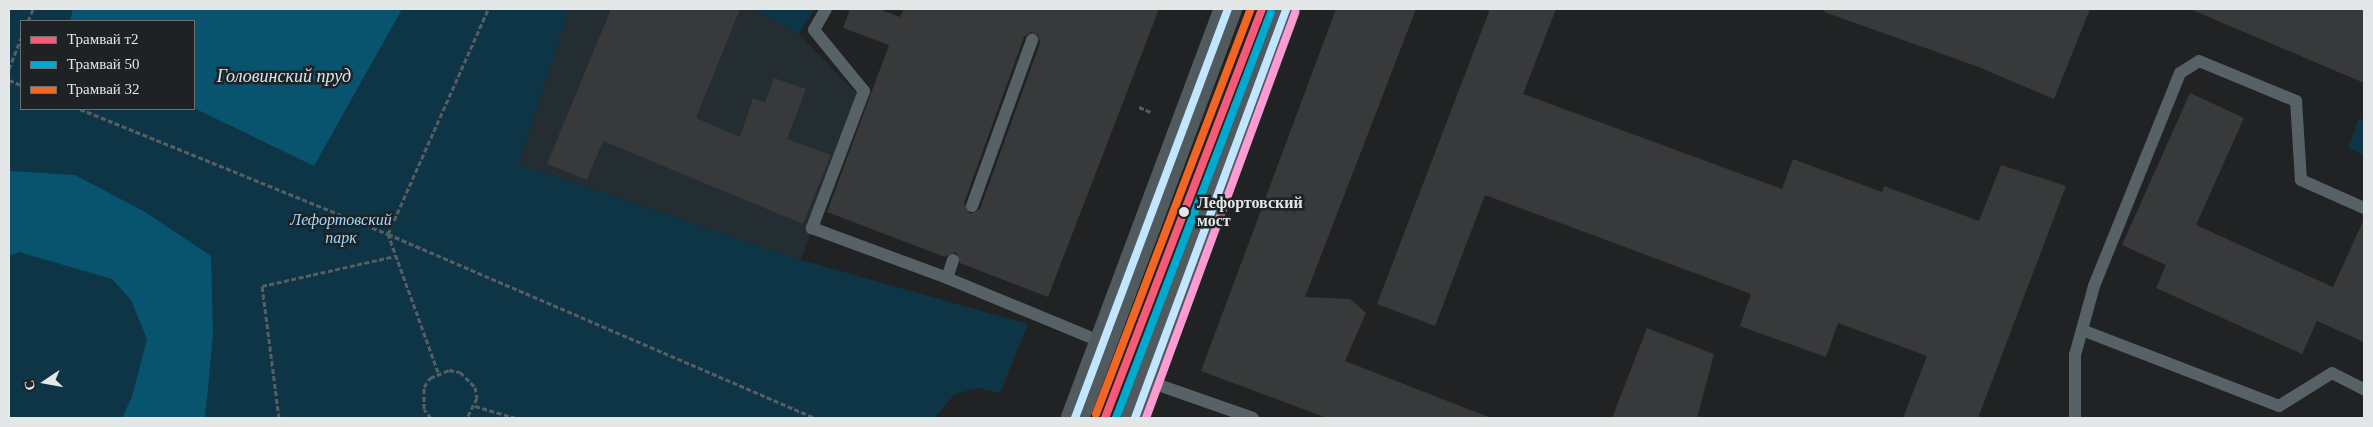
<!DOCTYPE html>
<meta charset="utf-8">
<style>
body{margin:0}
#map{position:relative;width:2373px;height:427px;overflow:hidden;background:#202223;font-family:"Times New Roman",serif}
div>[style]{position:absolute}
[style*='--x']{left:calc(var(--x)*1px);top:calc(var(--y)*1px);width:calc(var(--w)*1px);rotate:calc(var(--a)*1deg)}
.built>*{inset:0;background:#242d31}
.green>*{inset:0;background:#0e3546}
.water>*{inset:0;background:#08546f}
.building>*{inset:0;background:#38393a}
.path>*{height:3px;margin-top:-1.5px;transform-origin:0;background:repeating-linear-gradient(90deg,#575e61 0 5px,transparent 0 7.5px)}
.service>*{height:12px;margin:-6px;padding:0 6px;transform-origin:6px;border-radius:6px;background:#576267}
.secondary>*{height:28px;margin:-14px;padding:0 14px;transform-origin:14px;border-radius:14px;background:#505a5f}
.bus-1>*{height:8px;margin:-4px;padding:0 4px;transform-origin:4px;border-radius:4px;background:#c2e6ff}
.bus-2>*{height:8px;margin:-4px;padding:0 4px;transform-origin:4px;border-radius:4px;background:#ff9ad2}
.tram-1>*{height:8px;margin:-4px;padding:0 4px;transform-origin:4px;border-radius:4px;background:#f75a77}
.tram-2>*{height:8px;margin:-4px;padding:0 4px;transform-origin:4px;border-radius:4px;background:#00a9ce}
.tram-3>*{height:8px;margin:-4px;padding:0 4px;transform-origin:4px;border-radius:4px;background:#f26522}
.dots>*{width:14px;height:14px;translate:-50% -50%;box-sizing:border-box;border:2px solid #1f2224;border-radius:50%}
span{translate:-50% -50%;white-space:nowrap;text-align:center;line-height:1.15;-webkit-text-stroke:5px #1f2224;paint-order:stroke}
.stop-label{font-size:16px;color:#e4e7e8;font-weight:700}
.left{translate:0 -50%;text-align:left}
.park-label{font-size:16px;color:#9addfe;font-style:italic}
.water-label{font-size:18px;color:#d1e7f2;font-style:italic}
.frame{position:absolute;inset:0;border:10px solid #e4e7e8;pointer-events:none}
.legend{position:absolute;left:20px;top:20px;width:175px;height:90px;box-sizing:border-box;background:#1f2224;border:1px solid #6e7172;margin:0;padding:6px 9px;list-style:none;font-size:15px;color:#e4e7e8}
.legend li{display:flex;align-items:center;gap:10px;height:25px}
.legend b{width:25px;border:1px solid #6e7172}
.north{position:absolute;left:20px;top:357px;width:50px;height:50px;-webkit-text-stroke:4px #1f2224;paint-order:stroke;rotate:258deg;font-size:14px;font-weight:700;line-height:20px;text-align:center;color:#e4e7e8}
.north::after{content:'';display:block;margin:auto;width:18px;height:22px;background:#e4e7e8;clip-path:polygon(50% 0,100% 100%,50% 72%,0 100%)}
</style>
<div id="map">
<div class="built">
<i style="clip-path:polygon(569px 9px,752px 9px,799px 34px,859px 96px,801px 260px,519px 164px)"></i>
</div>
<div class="green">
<i style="clip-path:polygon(evenodd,9px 9px,569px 9px,519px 164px,801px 260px,1028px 324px,1000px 393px,978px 388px,955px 394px,934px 418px,9px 418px,9px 9px,21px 21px,194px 21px,194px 109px,21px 109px,21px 21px)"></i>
<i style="clip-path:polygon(752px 9px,815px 9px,799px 34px)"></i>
<i style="clip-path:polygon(2359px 118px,2364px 120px,2364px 155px,2348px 148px)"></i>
</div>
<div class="water">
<i style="clip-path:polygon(73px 9px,402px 9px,314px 166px,194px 108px,194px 21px,70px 21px)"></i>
<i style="clip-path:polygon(9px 171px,75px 175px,145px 212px,211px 256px,213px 335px,205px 418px,122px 418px,132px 397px,147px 339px,131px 300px,112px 279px,19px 252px,9px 256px)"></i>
</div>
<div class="building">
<i style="clip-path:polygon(611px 9px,740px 9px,696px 118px,740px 137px,753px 98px,765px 102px,774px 78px,806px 89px,787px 139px,831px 155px,803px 224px,603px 141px,587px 180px,547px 164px)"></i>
<i style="clip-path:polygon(evenodd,850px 9px,878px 9px,900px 17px,904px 9px,1159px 9px,1048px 297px,960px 263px,956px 252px,945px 257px,827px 212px,889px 45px,843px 28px,850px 9px,1031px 32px,1038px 35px,1040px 43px,980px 209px,970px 214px,964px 203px,1024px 37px,1031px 32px)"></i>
<i style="clip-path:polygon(1336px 9px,1416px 9px,1305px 297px,1350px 299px,1366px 313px,1345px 361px,1491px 418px,1327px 418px,1201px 371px)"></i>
<i style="clip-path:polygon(1490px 9px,1556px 9px,1523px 94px,1782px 189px,1793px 159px,1882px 192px,1884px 186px,1979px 221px,2001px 165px,2066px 186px,1978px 418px,1903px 418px,1927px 356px,1838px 323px,1826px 357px,1740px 326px,1751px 294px,1485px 195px,1435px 326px,1377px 304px)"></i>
<i style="clip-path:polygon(1825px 9px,2090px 9px,2054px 99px,1976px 66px,1824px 12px)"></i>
<i style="clip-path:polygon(2190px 9px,2364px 9px,2364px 83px)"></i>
<i style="clip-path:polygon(2190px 93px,2244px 118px,2196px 225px,2333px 287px,2364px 219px,2364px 342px,2317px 321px,2302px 354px,2156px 288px,2166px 265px,2122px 245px)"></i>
<i style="clip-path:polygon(1647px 328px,1714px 354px,1697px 418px,1612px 418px)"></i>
</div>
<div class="path">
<i style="--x:28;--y:21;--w:13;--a:-67"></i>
<i style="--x:9;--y:69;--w:33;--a:-69"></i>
<i style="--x:9;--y:80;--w:13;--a:23"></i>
<i style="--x:1139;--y:107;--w:13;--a:23"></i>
<i style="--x:80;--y:109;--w:332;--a:22.1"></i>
<i style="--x:388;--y:234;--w:466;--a:23.3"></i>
<i style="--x:438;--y:372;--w:147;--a:-109.9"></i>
<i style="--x:388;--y:234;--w:246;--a:-66"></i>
<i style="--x:475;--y:406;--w:43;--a:16.3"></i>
<i style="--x:279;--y:418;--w:133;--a:-97.3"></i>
<i style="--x:262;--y:286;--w:136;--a:-12.7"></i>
<i style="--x:431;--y:418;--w:11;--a:-128"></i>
<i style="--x:424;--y:409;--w:22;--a:-90"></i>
<i style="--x:424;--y:387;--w:11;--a:-56"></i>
<i style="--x:430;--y:378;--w:21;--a:-23"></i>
<i style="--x:449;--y:370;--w:11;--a:10"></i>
<i style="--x:460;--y:372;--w:21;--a:45"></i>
<i style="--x:475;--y:387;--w:11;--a:80"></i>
<i style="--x:477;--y:398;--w:22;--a:117"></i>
</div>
<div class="service">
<i style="--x:826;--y:9;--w:24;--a:120"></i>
<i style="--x:814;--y:30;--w:79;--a:50.7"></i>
<i style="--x:864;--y:91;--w:147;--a:110.8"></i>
<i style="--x:812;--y:228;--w:144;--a:20.3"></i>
<i style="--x:972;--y:206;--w:177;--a:-70.1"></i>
<i style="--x:953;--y:260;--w:19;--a:108"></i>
<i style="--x:947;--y:278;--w:170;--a:22.5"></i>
<i style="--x:2082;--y:330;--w:211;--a:21.1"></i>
<i style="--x:2279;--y:406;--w:62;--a:-31.9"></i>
<i style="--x:2332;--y:373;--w:36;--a:27"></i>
<i style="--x:1150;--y:382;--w:109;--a:19.3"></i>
<i style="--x:2075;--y:418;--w:63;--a:-90"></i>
<i style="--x:2075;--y:355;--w:72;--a:-74.6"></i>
<i style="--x:2094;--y:286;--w:230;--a:-68"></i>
<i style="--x:2180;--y:73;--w:22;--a:-32"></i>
<i style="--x:2199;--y:61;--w:105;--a:22.4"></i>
<i style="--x:2296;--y:101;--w:79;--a:86.4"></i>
<i style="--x:2301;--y:180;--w:69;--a:24"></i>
</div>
<div class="secondary">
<i style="--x:1075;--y:418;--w:437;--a:-69.5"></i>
<i style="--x:1135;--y:418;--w:436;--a:-69.7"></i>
</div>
<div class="bus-1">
<i style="--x:1075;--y:418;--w:437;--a:-69.5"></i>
<i style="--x:1135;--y:418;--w:436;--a:-69.7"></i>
</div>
<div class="bus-2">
<i style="--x:1146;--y:418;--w:432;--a:-69.8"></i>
</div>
<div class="tram-1">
<i style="--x:1105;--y:418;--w:438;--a:-69"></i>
</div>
<div class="tram-2">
<i style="--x:1116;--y:418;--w:434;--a:-69.1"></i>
</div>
<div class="tram-3">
<i style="--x:1096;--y:414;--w:434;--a:-69.1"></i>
</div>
<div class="dots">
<i style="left:1184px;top:212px;background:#e4e7e8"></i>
</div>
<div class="stop-label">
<span class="left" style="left:1197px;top:212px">Лефортовский<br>мост</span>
</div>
<div class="park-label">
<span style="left:341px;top:229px">Лефортовский<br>парк</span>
</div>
<div class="water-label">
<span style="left:284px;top:76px">Головинский пруд</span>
</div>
<div class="frame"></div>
<ul class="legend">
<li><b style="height:6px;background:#f75a77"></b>Трамвай т2</li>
<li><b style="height:6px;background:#00a9ce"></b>Трамвай 50</li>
<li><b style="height:6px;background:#f26522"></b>Трамвай 32</li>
</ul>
<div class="north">С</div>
</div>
